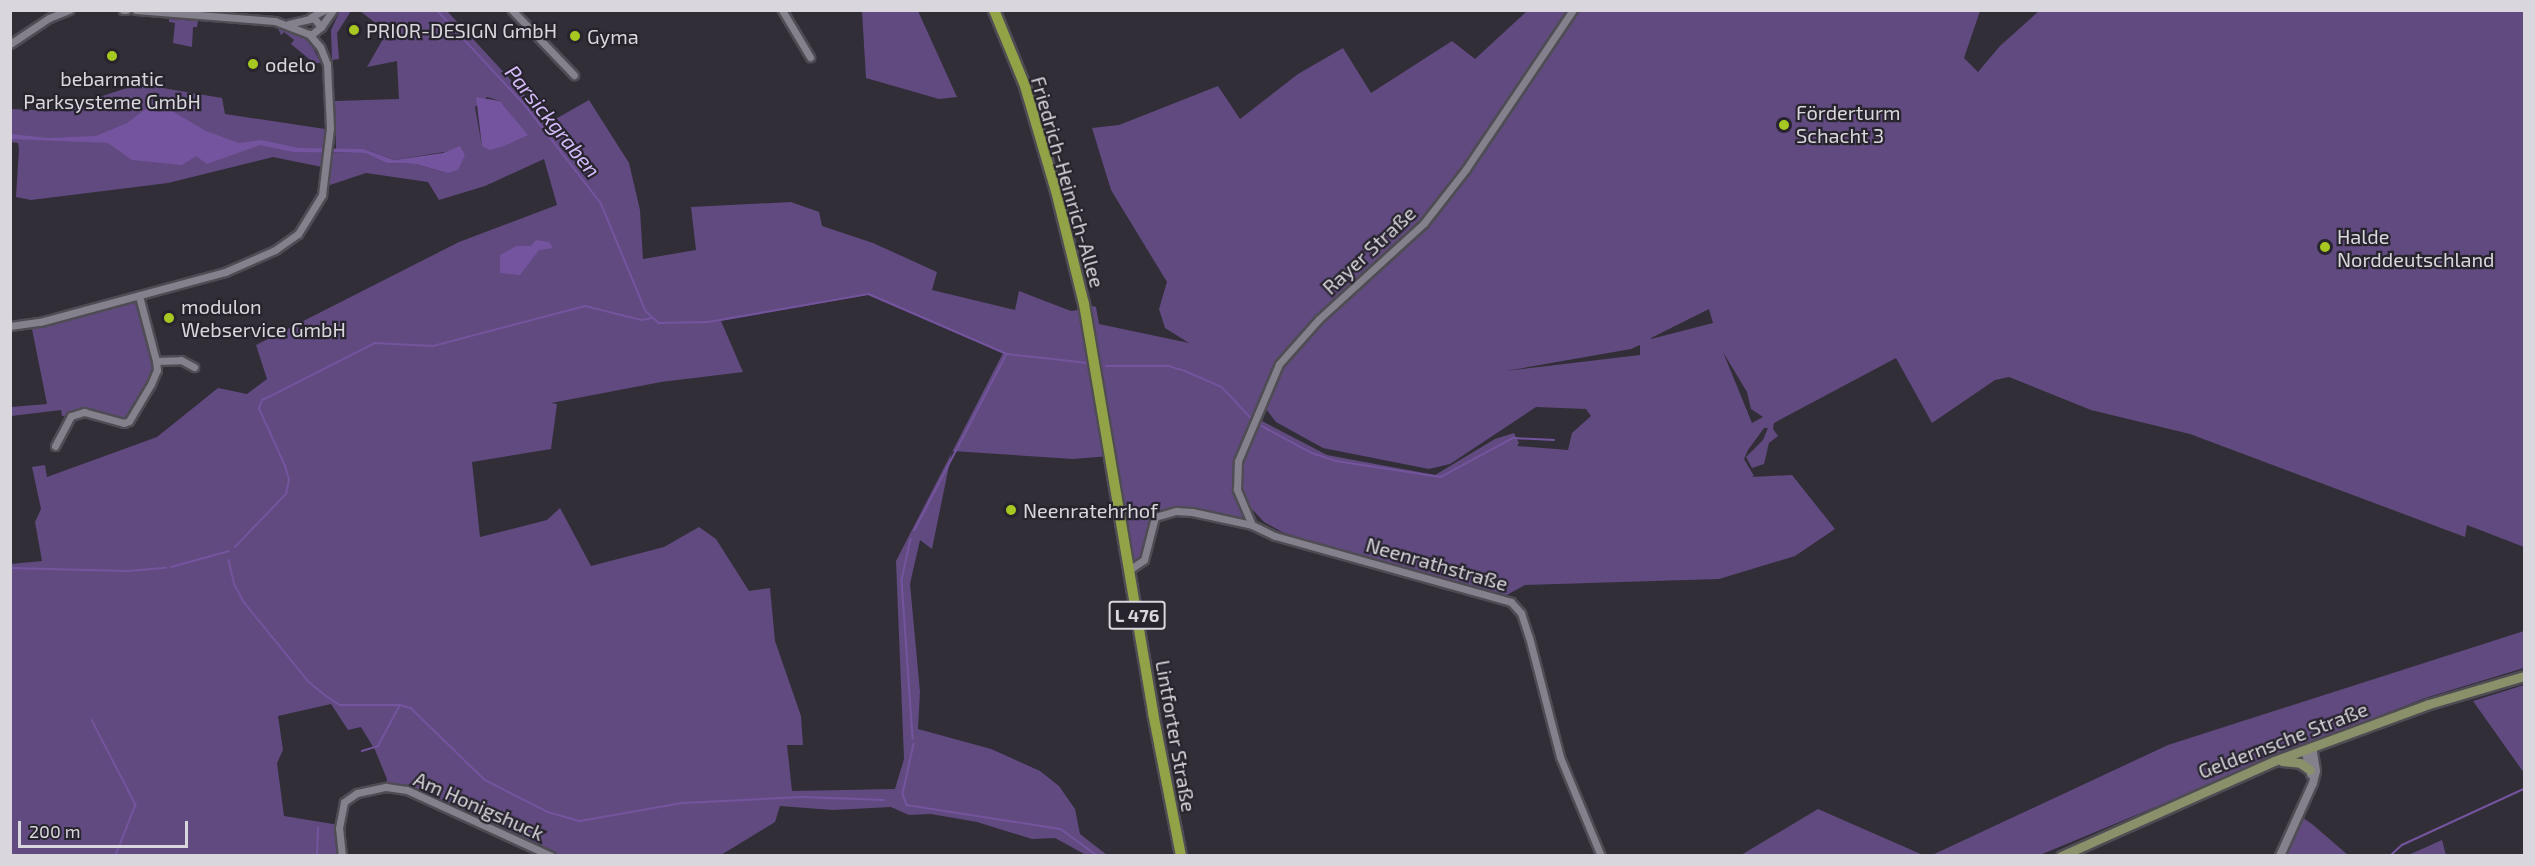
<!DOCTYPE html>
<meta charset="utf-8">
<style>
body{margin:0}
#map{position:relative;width:2535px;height:866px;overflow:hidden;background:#322e38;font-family:"Exo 2",sans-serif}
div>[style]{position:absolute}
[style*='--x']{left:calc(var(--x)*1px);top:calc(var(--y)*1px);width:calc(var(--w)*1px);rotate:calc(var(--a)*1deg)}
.green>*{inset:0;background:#604a7f}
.water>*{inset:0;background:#74549e}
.stream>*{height:1.5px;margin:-0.75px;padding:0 0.75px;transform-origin:0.75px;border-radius:0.75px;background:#74549e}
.roads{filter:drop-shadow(2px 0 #4f4c54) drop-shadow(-2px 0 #4f4c54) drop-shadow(0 2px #4f4c54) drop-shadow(0 -2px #4f4c54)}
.minor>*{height:7px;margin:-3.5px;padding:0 3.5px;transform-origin:3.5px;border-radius:3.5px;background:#84808c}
.tertiary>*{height:8px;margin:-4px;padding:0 4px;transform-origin:4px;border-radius:4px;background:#84808c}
.secondary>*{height:9px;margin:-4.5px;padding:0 4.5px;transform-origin:4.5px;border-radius:4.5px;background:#8a916a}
.primary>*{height:10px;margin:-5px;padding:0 5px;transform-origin:5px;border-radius:5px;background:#91a247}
.dots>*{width:16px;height:16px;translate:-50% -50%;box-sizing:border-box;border:3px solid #28242e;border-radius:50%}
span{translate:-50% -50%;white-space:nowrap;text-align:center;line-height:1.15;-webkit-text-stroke:4.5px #28242e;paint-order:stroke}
.shield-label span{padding:2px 4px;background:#28242e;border:2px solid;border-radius:4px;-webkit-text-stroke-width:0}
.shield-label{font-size:18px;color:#d9d7dd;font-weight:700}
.poi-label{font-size:20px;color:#d9d7dd}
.left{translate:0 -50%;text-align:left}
.street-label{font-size:20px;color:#d9d7dd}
.water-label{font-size:21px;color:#d5bcfb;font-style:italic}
.frame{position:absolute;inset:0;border:12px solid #d9d7dd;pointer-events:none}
.scale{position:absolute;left:18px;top:821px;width:170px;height:27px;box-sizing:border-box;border:3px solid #d9d7dd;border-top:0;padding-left:8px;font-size:18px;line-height:21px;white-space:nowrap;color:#d9d7dd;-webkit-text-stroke:4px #28242e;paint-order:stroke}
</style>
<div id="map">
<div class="green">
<i style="clip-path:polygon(340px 11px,351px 11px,337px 33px,339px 59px,332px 60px,331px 30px)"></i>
<i style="clip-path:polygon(evenodd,360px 11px,447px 11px,534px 105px,545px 125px,589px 100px,629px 163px,640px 210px,643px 259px,696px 250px,691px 207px,791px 202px,819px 212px,822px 226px,873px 243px,937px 272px,932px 290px,1015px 310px,1019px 291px,1071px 311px,1084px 309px,1084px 304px,1096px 307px,1099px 324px,1189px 343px,1165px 328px,1159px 309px,1167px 282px,1111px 190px,1092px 128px,1119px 125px,1218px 86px,1240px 119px,1298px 74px,1343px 48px,1371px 93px,1452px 41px,1475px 59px,1527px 11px,1980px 11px,1964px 58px,1978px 72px,2000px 46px,2039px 11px,2524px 11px,2524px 547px,2467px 525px,2465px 537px,2190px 434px,2091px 410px,2009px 377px,1995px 380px,1932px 423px,1896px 358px,1774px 423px,1773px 429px,1778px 436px,1769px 443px,1764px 464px,1752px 468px,1746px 457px,1763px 440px,1768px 428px,1764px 428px,1748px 450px,1744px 459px,1754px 476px,1751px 477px,1792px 475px,1835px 529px,1795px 556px,1719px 579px,1525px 585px,1503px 597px,1373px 561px,1282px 532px,1264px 522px,1250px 507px,1242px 486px,1245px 455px,1257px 429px,1262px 421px,1327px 455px,1435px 475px,1495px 439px,1514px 433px,1519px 443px,1517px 446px,1568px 450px,1572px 433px,1591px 416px,1586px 409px,1536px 407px,1450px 464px,1429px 469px,1323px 448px,1276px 422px,1266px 409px,1277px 373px,1236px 476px,1252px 525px,1192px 512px,1155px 517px,1144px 560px,1129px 570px,1110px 456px,1073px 459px,952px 451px,932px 549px,920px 540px,910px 584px,920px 692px,918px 729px,991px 749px,1040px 771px,1059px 786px,1075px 809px,1080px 834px,1107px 855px,1086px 855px,1055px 838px,1032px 839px,977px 822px,931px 814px,909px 815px,891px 807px,833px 810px,780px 806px,775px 822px,721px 855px,551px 855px,407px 790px,386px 787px,387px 779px,375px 750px,361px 727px,348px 730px,331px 704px,278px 716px,283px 750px,277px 763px,284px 816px,339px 825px,342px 855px,11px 856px,11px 564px,42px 561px,35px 522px,41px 509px,32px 467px,45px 465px,47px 477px,157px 437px,218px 388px,247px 394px,267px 379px,256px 345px,459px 242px,557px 205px,544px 159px,485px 186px,439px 200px,428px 182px,366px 173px,324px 187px,332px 153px,365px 153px,386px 163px,416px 164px,447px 173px,457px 150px,394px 160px,364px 149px,336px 149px,335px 101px,399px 99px,397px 61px,367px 67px,387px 32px,360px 11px,487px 97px,500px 101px,527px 135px,482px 146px,475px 107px,487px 97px,360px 11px,868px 295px,1003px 353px,896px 561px,904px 759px,895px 789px,792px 791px,787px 745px,803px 745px,801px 716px,775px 641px,770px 588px,749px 591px,716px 539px,699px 527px,664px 547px,591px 566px,560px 508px,547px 520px,480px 537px,472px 462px,551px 449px,557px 404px,551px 403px,661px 382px,743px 372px,721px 321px,868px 295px,360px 11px,1709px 309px,1713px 323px,1651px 339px,1651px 338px,1709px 309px,360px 11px,1640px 345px,1640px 355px,1506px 371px,1631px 349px,1640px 345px,360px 11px,1723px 352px,1747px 392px,1751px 409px,1763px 417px,1752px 423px,1723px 352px)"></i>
<i style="clip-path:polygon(862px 11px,918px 11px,957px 97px,939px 99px,866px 78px)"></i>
<i style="clip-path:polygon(169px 19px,198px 21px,197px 27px,193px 27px,192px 47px,173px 43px,175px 23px,169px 22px)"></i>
<i style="clip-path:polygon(277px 26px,308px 39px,321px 63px,314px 63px,291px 44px,294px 40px,284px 32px,281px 35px)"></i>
<i style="clip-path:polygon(139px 84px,222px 98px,225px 114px,325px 129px,322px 167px,273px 157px,168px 183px,31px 200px,16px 197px,19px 149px,18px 143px,11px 142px,10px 109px,57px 111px)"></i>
<i style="clip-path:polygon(139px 296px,157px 370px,129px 421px,98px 414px,62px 416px,61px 410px,11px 416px,11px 407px,47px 404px,31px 324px)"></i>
<i style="clip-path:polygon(2524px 631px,2524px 668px,2425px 698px,2307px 744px,2040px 855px,1930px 856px,2168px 745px)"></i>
<i style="clip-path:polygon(2524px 685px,2524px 773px,2473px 701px)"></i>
<i style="clip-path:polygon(1818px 809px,1923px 855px,1741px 855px)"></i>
<i style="clip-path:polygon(2300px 816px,2312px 824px,2348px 855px,2281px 856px)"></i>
<i style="clip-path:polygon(2442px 840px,2446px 855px,2408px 855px,2413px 853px)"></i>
</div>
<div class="water">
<i style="clip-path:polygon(476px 97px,500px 101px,528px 135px,504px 146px,490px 150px,482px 146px)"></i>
<i style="clip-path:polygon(151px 105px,162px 105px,206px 131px,239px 143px,261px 140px,299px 148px,364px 149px,394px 160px,443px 153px,460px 146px,465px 155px,458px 170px,447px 173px,416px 164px,386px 163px,365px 153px,293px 152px,260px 145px,207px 164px,196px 156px,182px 165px,132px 160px,108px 143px,11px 139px,11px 134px,48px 138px,96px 136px,127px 123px)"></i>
<i style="clip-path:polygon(536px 240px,549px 242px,553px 248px,539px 250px,520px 275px,500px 273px,500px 255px,517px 246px,531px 246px)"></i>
</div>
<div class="stream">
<i style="--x:437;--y:10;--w:129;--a:47.2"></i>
<i style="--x:525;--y:105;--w:124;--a:52.2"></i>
<i style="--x:601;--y:203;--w:117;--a:67.4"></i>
<i style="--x:646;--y:311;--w:18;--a:43"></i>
<i style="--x:659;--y:323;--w:49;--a:-1.2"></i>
<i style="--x:708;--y:322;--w:163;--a:-9.9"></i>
<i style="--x:869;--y:294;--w:150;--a:23.5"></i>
<i style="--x:1007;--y:354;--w:81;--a:6.4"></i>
<i style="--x:1106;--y:366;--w:63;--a:0"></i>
<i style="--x:1169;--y:366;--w:17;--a:17"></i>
<i style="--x:1185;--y:371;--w:40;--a:23.4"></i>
<i style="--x:1222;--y:387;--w:44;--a:46.8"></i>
<i style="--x:1258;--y:424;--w:61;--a:28.2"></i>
<i style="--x:1312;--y:453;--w:25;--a:18"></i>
<i style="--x:1336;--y:461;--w:106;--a:8.7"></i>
<i style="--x:1441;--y:477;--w:82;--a:-28.4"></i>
<i style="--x:1513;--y:438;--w:41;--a:2.8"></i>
<i style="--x:914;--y:531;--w:199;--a:-62.4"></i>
<i style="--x:911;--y:539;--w:42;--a:102.4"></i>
<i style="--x:902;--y:580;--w:159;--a:86"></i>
<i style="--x:235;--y:547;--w:74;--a:-46.1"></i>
<i style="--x:286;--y:494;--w:14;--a:-78"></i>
<i style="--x:289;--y:480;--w:15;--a:-106"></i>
<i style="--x:285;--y:466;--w:63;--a:-114.5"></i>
<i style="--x:259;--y:409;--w:9;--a:-72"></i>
<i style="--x:262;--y:400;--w:10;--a:-24"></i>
<i style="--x:271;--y:396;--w:117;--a:-27"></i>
<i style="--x:375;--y:343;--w:58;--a:3"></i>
<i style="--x:433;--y:346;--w:157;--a:-14.7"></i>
<i style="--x:585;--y:306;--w:59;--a:13.8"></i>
<i style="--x:642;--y:320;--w:10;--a:-11"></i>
<i style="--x:229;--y:560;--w:26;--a:77"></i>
<i style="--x:235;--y:585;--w:19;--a:62"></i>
<i style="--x:244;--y:602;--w:103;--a:50.9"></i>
<i style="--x:309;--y:682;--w:22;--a:39"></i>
<i style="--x:326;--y:696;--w:17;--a:33"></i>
<i style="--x:340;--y:705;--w:60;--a:0"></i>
<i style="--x:400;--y:705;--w:11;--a:15"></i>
<i style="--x:411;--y:708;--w:103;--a:44.2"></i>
<i style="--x:485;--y:780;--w:71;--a:26.9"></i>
<i style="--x:548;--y:812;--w:33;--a:16"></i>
<i style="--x:580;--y:821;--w:105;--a:-9.9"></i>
<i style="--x:683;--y:803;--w:119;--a:-2.9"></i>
<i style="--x:802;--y:797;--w:82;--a:2.1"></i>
<i style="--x:171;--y:567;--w:60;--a:-15.4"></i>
<i style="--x:10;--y:568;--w:118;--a:1.5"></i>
<i style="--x:128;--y:571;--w:38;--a:-5"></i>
<i style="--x:92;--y:720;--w:96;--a:62.6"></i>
<i style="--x:136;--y:805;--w:52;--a:111.6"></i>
<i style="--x:914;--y:744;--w:51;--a:102.4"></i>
<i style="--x:903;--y:794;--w:12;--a:70"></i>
<i style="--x:907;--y:805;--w:156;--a:8.9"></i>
<i style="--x:1061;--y:829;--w:46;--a:36.1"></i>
<i style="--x:362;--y:751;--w:17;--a:-17"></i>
<i style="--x:378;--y:746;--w:47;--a:-61.8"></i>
<i style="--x:317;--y:856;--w:28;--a:-88"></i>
<i style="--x:2390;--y:856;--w:16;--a:-43"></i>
<i style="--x:2402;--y:845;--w:134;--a:-24.7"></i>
</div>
<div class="roads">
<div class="minor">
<i style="--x:123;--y:10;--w:3;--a:0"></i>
<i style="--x:136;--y:10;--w:139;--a:4.5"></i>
<i style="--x:275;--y:21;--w:39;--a:21"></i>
<i style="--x:311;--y:35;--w:13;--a:-39"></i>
<i style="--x:321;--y:27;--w:11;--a:-128"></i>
<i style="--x:314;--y:18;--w:26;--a:167"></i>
<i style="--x:512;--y:10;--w:90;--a:46.4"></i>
<i style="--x:782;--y:10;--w:55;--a:59.2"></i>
<i style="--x:311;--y:17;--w:16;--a:-27"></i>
<i style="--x:321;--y:27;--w:21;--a:-55"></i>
<i style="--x:10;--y:44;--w:47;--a:-33.7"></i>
<i style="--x:49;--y:18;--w:22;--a:-22"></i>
<i style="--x:139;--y:296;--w:67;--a:75.3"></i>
<i style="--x:156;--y:361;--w:25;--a:-2"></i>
<i style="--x:181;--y:360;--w:15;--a:28"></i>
<i style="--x:10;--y:326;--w:30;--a:-8"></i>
<i style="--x:40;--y:322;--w:192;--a:-15.1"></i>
<i style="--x:225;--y:272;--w:55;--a:-23.7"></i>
<i style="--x:275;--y:250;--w:28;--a:-35"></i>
<i style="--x:298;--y:234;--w:46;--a:-58.4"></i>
<i style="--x:322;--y:195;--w:67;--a:-83.2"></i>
<i style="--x:330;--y:128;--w:64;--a:-92.7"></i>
<i style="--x:327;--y:64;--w:18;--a:-112"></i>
<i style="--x:320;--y:47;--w:17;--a:-130"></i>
<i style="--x:55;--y:446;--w:34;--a:-62"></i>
<i style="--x:71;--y:416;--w:14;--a:-17"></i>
<i style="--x:84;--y:412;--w:41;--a:15.4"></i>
<i style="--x:124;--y:423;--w:5;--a:-22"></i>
<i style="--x:129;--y:421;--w:43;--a:-59.3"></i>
<i style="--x:151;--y:384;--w:15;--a:-67"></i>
<i style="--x:157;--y:370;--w:9;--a:-96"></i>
<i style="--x:1252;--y:525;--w:39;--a:-113"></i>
<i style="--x:1237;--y:489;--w:28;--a:-88"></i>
<i style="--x:1238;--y:461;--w:105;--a:-67.1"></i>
<i style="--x:1279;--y:364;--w:60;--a:-48.4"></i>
<i style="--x:1319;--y:319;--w:142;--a:-42.4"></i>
<i style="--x:1424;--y:223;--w:68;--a:-52.1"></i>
<i style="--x:1466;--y:169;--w:192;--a:-56.1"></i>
<i style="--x:1129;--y:570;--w:18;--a:-34"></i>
<i style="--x:1144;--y:560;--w:44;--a:-75.7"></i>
<i style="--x:1155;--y:517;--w:22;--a:-16"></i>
<i style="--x:1176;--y:511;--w:16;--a:4"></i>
<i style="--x:1192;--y:512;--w:61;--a:12.2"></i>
<i style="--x:1252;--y:525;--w:25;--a:26"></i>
<i style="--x:1275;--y:536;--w:245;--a:15.6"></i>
<i style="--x:1511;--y:602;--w:15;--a:48"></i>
<i style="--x:1521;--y:613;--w:25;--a:72"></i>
<i style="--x:1529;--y:637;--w:124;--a:75.5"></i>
<i style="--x:1560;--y:757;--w:107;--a:67.5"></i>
<i style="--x:342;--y:856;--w:28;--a:-96"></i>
<i style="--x:339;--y:828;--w:26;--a:-79"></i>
<i style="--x:344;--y:802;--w:16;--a:-35"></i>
<i style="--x:357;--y:793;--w:30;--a:-12"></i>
<i style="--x:386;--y:787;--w:21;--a:8"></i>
<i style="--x:407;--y:790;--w:158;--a:24.6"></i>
</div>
<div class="tertiary">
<i style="--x:2305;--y:750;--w:25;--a:76"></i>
<i style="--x:2280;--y:856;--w:80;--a:-65.7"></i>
<i style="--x:2313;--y:783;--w:12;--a:-76"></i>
<i style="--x:2316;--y:771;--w:24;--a:-99"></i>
</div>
<div class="secondary">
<i style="--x:2282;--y:761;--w:18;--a:6"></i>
<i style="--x:2300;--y:763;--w:12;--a:35"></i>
<i style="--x:2061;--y:856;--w:233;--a:-24"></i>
<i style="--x:2274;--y:761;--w:165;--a:-20.2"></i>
<i style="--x:2429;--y:704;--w:99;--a:-16.4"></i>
</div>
<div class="primary">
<i style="--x:994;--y:10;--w:82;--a:67.8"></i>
<i style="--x:1025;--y:86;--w:109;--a:73.6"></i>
<i style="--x:1056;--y:191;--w:116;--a:76.1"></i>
<i style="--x:1084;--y:304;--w:415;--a:80.4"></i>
<i style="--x:1153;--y:713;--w:146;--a:78.9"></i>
</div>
</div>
<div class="dots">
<i style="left:354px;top:30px;background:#a7c820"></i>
<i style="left:575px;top:36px;background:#a7c820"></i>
<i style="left:112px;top:56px;background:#a7c820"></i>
<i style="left:253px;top:64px;background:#a7c820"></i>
<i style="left:1784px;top:125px;background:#a7c820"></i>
<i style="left:2325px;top:247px;background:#a7c820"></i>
<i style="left:169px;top:318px;background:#a7c820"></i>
<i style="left:1011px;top:510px;background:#a7c820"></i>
</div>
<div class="shield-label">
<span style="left:1137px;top:615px">L 476</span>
</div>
<div class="poi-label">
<span class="left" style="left:366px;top:30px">PRIOR-DESIGN GmbH</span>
<span class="left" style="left:587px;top:36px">Gyma</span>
<span class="left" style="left:265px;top:64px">odelo</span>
<span style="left:112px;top:90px">bebarmatic<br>Parksysteme GmbH</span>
<span class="left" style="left:1796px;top:124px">Förderturm<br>Schacht 3</span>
<span class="left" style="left:2337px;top:248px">Halde<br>Norddeutschland</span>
<span class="left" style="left:181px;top:318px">modulon<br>Webservice GmbH</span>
<span class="left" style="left:1023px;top:510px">Neenratehrhof</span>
</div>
<div class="street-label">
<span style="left:1068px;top:182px;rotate:74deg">Friedrich-Heinrich-Allee</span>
<span style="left:1369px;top:250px;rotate:-43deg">Rayer Straße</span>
<span style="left:1437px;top:564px;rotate:16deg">Neenrathstraße</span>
<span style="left:1176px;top:736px;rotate:80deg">Lintforter Straße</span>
<span style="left:2283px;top:740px;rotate:-21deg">Geldernsche Straße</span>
<span style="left:479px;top:806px;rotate:24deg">Am Honigshuck</span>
</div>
<div class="water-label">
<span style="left:553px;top:121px;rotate:51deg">Parsickgraben</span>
</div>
<div class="frame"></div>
<div class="scale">200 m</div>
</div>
